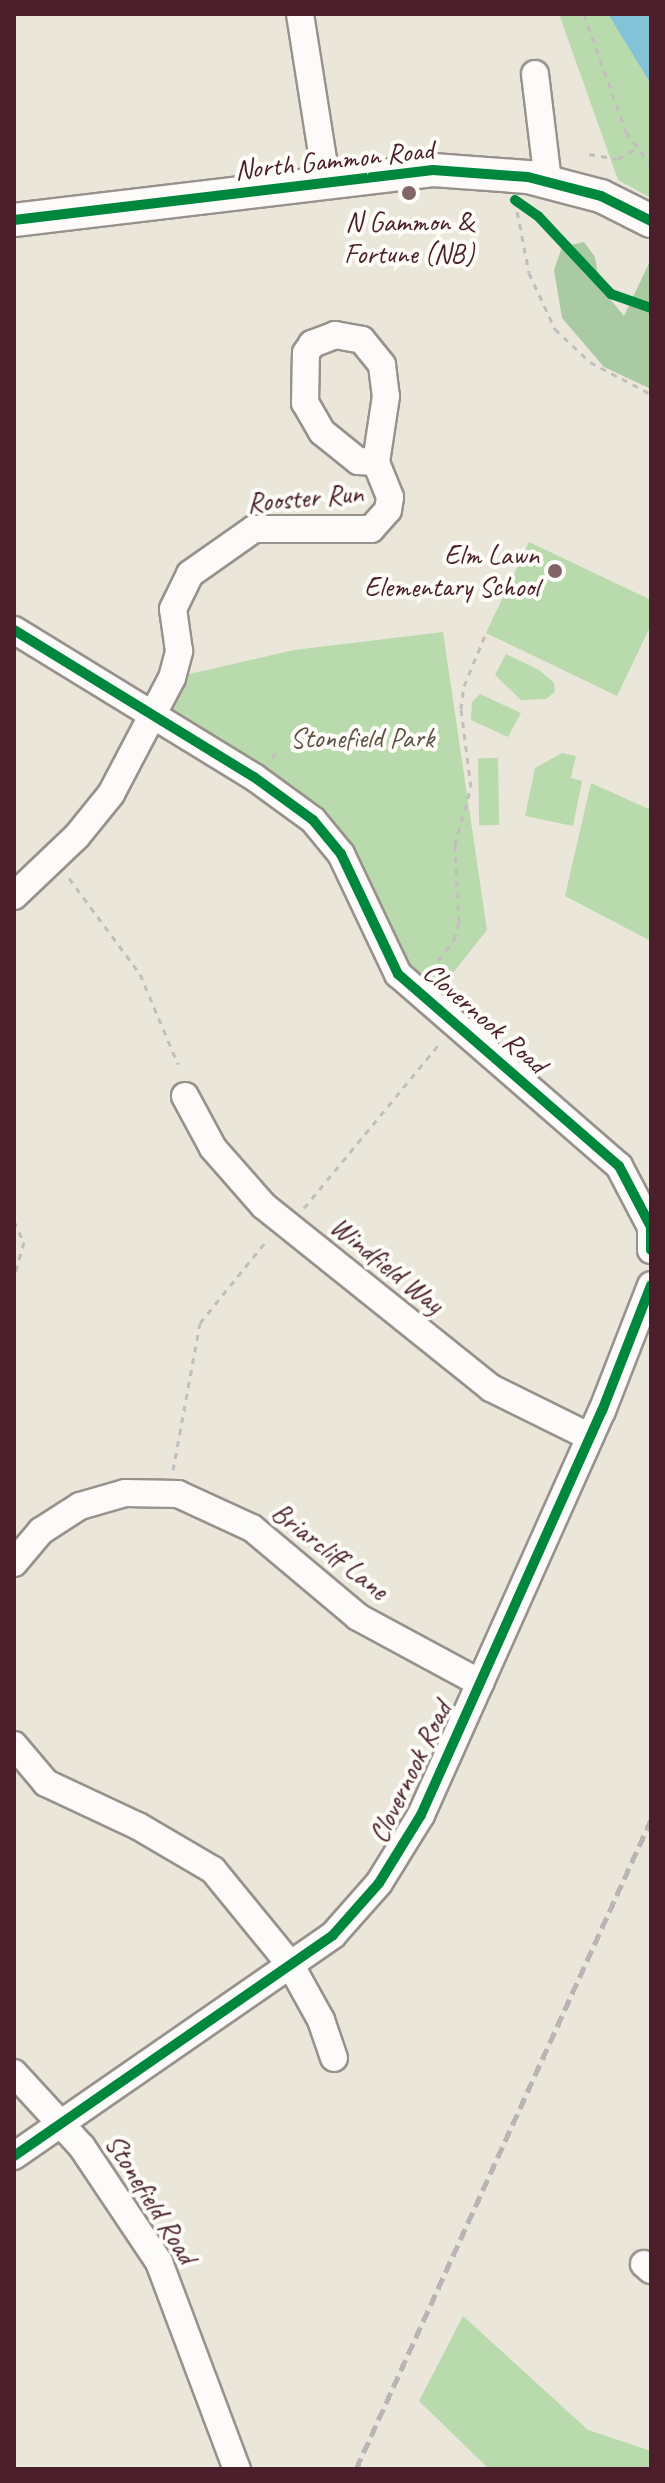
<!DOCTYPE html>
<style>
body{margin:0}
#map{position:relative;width:665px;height:2483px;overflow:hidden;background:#eae7da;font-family:Caveat,sans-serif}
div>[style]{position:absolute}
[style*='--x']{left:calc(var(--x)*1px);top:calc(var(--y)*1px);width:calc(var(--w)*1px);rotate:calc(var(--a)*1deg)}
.green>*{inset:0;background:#b8daac;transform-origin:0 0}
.forest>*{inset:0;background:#a9caa2}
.water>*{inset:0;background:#84c2d7}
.path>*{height:3px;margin-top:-1.5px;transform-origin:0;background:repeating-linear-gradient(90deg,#c3bebd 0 6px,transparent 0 12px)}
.roads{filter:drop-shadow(2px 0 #99918c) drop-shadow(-2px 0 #99918c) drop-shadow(0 2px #99918c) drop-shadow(0 -2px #99918c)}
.minor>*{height:26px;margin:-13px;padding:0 13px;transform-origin:13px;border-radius:13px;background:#fcfbf9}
.major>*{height:32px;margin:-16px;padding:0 16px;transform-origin:16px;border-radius:16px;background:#fcfbf9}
.rail>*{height:5px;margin-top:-2.5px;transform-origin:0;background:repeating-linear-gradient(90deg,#bab4b4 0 12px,transparent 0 18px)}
.cycleway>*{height:10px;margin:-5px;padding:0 5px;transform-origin:5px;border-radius:5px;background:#00873e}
.dots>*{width:22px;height:22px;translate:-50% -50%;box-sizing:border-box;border:4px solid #fdfcf7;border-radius:50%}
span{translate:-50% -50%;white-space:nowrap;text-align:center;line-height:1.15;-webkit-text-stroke:8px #fdfcf7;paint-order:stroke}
.street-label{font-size:28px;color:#4a1f2b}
.poi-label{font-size:28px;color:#4a1f2b}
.right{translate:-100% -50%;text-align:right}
.park-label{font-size:28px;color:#5f5447}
.frame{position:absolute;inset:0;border:16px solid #4a1f2b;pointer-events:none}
</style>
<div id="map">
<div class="green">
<i style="clip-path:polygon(559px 14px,651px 14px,651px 198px,618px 180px)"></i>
<i style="clip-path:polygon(529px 542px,651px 600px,651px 625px,617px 696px,486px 633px)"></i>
<i style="clip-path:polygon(443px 632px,487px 930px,430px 1002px,341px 854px,153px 715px,172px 678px,294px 650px)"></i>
<i style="clip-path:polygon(506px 654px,539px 670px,554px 683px,555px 692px,546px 699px,521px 700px,495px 675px)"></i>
<i style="clip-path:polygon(480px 694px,521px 713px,508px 737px,471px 720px,472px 702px)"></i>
<i style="clip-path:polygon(562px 753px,576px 756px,571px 778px,582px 781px,573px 826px,525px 816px,535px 768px)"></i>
<i style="left:498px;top:758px;width:67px;height:20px;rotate:89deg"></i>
<i style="clip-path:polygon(591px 783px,651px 810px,651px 941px,565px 896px)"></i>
<i style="clip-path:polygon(463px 2316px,588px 2430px,651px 2451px,651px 2469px,489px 2469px,419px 2401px)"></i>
</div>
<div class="forest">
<i style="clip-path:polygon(584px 242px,595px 257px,600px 287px,624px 316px,651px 259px,651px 389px,604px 367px,562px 318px,554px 270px,562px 247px)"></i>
</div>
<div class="water">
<i style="clip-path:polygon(611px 14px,651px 14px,651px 84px,610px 17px)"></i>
</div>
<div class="path">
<i style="--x:584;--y:14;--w:125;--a:70.4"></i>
<i style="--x:626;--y:132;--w:41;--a:52.9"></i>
<i style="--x:589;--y:154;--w:29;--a:10"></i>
<i style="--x:618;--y:159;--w:20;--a:-30"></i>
<i style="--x:515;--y:200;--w:74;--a:79.1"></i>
<i style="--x:529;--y:273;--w:62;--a:65.1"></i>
<i style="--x:555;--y:329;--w:48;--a:43.3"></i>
<i style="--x:590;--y:362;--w:69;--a:27.7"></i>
<i style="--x:272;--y:758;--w:12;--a:-55"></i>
<i style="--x:69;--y:878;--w:119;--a:53.5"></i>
<i style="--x:140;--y:974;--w:98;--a:67.1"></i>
<i style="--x:431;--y:970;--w:38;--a:-53"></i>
<i style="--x:454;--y:940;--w:19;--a:-74"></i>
<i style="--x:459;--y:922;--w:77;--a:-93"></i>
<i style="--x:455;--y:845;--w:60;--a:-74.6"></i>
<i style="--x:471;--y:787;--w:79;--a:-97.3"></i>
<i style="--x:461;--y:709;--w:23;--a:-83"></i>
<i style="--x:464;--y:686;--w:57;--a:-67.5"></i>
<i style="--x:304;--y:1208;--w:214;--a:-50.5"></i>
<i style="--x:14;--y:1221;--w:23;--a:65"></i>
<i style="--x:24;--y:1242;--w:35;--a:106"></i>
<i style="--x:173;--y:1470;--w:149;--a:-79.6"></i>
<i style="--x:200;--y:1323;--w:107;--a:-51.1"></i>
</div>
<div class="roads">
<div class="minor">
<i style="--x:300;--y:14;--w:172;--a:81"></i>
<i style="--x:535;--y:74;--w:109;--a:83.1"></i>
<i style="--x:335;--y:335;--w:27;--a:10"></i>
<i style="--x:362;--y:340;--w:32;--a:51"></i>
<i style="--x:382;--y:365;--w:31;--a:83"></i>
<i style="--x:386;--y:396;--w:67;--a:98.6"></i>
<i style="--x:376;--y:462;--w:18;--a:-177"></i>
<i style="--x:358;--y:461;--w:46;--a:-141.1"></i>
<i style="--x:322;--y:432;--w:34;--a:-120"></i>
<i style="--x:305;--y:403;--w:50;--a:-88.9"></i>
<i style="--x:306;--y:353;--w:11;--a:-56"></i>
<i style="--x:312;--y:344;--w:25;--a:-21"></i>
<i style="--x:14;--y:630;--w:281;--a:31.5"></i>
<i style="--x:254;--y:777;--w:73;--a:36.1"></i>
<i style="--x:313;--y:820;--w:44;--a:50.5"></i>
<i style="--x:341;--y:854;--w:133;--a:64.6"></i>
<i style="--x:398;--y:974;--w:293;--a:41"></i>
<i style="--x:619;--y:1166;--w:69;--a:62.3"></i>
<i style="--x:651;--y:1227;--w:23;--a:90"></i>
<i style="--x:14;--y:896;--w:87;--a:-43.6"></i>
<i style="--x:77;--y:836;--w:54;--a:-51"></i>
<i style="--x:111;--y:794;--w:131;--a:-62.3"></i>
<i style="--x:172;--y:678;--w:28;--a:-75"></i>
<i style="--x:179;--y:651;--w:42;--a:-98.1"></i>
<i style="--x:173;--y:609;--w:39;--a:-64"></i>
<i style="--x:190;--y:574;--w:78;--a:-35.1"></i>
<i style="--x:254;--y:529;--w:117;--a:0"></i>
<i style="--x:371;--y:529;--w:25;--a:-48"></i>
<i style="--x:388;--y:510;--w:13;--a:-81"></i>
<i style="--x:390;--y:497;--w:38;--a:-112"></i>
<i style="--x:185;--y:1096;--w:59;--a:61.7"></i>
<i style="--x:213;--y:1148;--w:77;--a:48.7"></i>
<i style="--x:264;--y:1206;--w:291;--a:38.7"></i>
<i style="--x:491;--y:1388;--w:110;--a:26.3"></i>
<i style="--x:14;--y:1563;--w:42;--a:-49.8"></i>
<i style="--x:41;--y:1531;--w:46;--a:-32.7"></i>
<i style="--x:80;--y:1506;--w:47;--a:-16.1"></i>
<i style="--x:125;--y:1493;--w:53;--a:1.1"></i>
<i style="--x:178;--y:1494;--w:81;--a:24.7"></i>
<i style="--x:252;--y:1528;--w:138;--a:40"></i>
<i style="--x:358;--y:1617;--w:139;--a:28.4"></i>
<i style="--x:14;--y:1745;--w:50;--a:49.9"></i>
<i style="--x:46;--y:1783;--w:102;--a:25.1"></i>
<i style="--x:138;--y:1826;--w:87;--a:30.4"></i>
<i style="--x:213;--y:1870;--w:122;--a:50.7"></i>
<i style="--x:290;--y:1964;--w:64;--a:61"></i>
<i style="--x:321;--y:2020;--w:40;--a:71.1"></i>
<i style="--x:14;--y:2073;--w:100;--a:47.4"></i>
<i style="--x:82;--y:2147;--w:138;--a:56.2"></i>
<i style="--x:159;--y:2262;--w:221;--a:69.4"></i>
<i style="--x:14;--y:2156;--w:388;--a:-34.7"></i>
<i style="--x:333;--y:1935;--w:69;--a:-48.5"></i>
<i style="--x:379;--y:1883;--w:80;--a:-58.3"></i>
<i style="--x:421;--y:1815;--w:443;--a:-65.9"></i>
<i style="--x:602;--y:1411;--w:135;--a:-68.7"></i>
<i style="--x:644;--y:2264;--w:9;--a:41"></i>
</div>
<div class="major">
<i style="--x:14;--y:220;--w:422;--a:-6.8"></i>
<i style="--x:433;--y:170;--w:95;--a:4.2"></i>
<i style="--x:528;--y:177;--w:75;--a:14.6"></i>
<i style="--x:601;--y:196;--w:56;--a:26.6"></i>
</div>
</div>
<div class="rail">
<i style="--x:356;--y:2469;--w:713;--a:-65.56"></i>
</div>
<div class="cycleway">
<i style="--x:515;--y:200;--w:28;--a:35"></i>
<i style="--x:538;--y:216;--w:107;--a:46.9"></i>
<i style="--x:611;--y:294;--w:42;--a:19.3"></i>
<i style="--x:14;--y:220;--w:422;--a:-6.8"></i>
<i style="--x:433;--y:170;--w:95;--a:4.2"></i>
<i style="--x:528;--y:177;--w:75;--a:14.6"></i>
<i style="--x:601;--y:196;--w:56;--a:26.6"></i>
<i style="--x:14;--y:630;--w:281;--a:31.5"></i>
<i style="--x:254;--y:777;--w:73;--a:36.1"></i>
<i style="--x:313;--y:820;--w:44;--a:50.5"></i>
<i style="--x:341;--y:854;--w:133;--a:64.6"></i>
<i style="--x:398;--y:974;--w:293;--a:41"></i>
<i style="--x:619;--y:1166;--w:69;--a:62.3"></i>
<i style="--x:651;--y:1227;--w:23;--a:90"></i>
<i style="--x:14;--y:2156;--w:388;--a:-34.7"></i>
<i style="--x:333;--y:1935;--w:69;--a:-48.5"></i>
<i style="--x:379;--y:1883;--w:80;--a:-58.3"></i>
<i style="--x:421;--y:1815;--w:443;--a:-65.9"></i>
<i style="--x:602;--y:1411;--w:135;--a:-68.7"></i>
</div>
<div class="dots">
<i style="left:409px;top:193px;background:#826568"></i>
<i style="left:555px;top:571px;background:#826568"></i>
</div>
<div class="street-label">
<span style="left:334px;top:160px;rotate:-6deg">North Gammon Road</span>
<span style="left:305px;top:498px;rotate:-5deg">Rooster Run</span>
<span style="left:485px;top:1018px;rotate:41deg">Clovernook Road</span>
<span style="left:387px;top:1265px;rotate:39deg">Windfield Way</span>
<span style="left:330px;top:1551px;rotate:38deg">Briarcliff Lane</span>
<span style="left:410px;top:1772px;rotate:-64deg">Clovernook Road</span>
<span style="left:151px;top:2199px;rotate:58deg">Stonefield Road</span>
</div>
<div class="poi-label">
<span style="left:409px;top:238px">N Gammon &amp;<br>Fortune (NB)</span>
<span class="right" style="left:539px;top:571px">Elm Lawn<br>Elementary School</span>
</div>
<div class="park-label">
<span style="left:362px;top:738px">Stonefield Park</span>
</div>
<div class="frame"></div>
</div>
